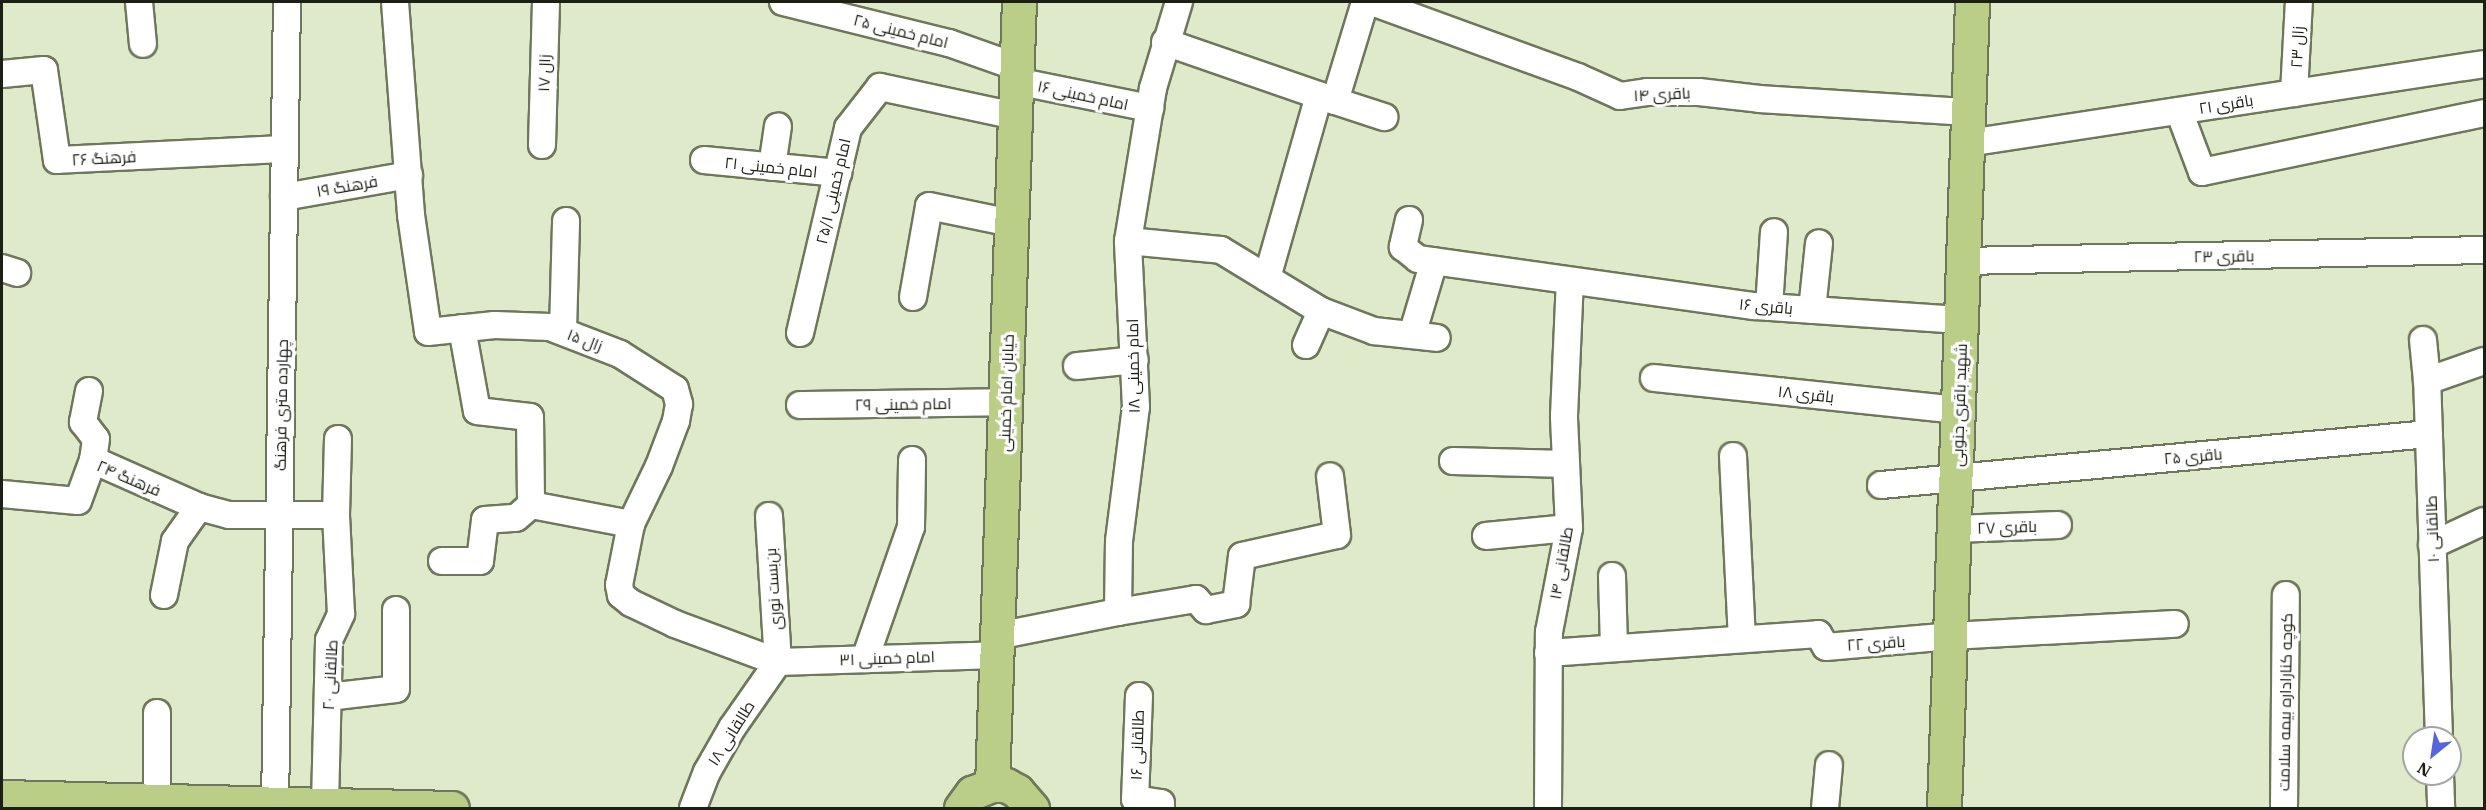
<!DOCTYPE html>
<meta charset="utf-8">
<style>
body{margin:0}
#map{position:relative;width:2486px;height:810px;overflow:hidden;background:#dfeacb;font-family:"IBM Plex Serif",Cairo,serif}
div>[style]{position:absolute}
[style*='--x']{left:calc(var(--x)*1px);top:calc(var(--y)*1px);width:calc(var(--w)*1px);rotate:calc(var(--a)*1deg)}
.roads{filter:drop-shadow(2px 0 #6e775b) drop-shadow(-2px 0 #6e775b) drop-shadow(0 2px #6e775b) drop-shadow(0 -2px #6e775b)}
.minor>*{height:26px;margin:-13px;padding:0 13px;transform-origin:13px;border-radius:13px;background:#fff}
.major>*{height:33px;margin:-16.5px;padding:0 16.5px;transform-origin:16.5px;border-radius:16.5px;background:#bbce87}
span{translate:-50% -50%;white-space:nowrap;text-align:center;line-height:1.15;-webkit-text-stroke:6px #fff;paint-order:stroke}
.street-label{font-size:16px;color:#1c2014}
.frame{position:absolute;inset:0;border:3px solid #1c2014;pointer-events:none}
.north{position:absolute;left:2402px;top:726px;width:60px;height:60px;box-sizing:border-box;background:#fff;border:2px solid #a4a6a1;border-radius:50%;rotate:210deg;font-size:16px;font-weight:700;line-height:24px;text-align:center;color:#1c2014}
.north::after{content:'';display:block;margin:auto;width:21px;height:27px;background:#5466dc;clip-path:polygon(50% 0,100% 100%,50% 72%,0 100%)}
</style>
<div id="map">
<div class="roads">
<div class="minor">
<i style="--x:139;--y:2;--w:42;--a:84.6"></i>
<i style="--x:395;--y:2;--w:214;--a:85.7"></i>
<i style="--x:411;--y:215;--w:118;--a:81.7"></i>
<i style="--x:428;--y:332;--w:67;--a:-6"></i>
<i style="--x:495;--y:325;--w:55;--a:2.1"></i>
<i style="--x:550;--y:327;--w:75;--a:21.1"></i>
<i style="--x:620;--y:354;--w:65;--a:32.5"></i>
<i style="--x:675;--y:389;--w:16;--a:75"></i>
<i style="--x:679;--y:404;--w:17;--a:100"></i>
<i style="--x:676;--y:421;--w:48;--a:110.7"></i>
<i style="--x:659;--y:466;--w:64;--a:115.8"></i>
<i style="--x:631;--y:524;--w:62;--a:101.1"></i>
<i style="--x:619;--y:585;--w:10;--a:79"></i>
<i style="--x:621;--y:595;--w:13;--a:39"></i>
<i style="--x:631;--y:603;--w:49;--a:25.5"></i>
<i style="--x:675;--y:624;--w:110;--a:20.3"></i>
<i style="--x:778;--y:662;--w:219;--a:-1.8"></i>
<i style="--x:783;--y:2;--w:171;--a:13.9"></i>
<i style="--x:949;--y:43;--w:72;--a:19.4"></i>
<i style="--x:1372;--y:2;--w:219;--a:20"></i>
<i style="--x:1578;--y:77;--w:46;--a:24.3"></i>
<i style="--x:1620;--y:96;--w:27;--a:-8"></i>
<i style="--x:1647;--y:92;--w:52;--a:0"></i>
<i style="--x:1699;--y:92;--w:61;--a:6.5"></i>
<i style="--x:1760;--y:99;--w:208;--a:3.6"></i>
<i style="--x:1165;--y:42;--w:180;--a:19.1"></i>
<i style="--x:1335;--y:101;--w:103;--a:-73.1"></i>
<i style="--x:2;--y:74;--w:42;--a:-5.4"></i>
<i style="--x:44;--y:70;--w:91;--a:81.8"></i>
<i style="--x:57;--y:160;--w:228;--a:-2.8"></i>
<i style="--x:1016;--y:81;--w:137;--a:11.4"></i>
<i style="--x:2294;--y:93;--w:91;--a:-86.9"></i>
<i style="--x:1335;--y:101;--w:52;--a:18.1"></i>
<i style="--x:2179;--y:111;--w:65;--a:69.3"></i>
<i style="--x:2202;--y:172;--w:288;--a:-11.8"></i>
<i style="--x:1968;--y:143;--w:522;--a:-8.7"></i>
<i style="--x:542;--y:145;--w:143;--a:-88.4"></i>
<i style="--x:704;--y:160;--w:135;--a:5.5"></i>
<i style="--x:772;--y:167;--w:41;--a:-81.7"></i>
<i style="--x:284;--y:197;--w:127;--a:-10"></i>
<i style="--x:1409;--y:220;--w:28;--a:103"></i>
<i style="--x:1403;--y:247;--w:19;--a:39"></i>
<i style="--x:1418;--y:259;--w:339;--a:8"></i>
<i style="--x:1754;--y:306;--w:208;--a:3.9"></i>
<i style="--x:1128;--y:241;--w:93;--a:5.5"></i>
<i style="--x:1221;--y:250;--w:117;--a:31.4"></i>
<i style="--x:1321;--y:311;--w:57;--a:20.7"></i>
<i style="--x:1374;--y:331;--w:63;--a:6.3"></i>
<i style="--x:1964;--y:261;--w:520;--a:-1.21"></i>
<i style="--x:2;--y:268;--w:16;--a:18"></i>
<i style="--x:1267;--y:278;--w:190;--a:-74.1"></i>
<i style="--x:913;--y:297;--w:92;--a:-80"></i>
<i style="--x:929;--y:206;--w:84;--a:11.7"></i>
<i style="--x:1769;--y:307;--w:75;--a:-86.2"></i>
<i style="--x:1812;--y:310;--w:67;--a:-84"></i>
<i style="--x:462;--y:328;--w:84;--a:79.8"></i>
<i style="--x:477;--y:411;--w:53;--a:6.5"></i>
<i style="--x:530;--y:417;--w:88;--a:89.3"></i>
<i style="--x:531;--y:505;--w:102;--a:10.8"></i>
<i style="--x:563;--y:331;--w:110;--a:-88.4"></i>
<i style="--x:800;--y:333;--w:211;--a:-76.8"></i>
<i style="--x:848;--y:128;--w:52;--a:-52"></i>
<i style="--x:880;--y:87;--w:138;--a:12.1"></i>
<i style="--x:1412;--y:335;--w:77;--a:-73.4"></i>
<i style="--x:2423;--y:340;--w:41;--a:84.4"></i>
<i style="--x:1306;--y:345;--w:37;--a:-66"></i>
<i style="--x:1077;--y:366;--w:58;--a:-5.9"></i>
<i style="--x:1654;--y:378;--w:307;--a:6"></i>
<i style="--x:89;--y:391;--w:32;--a:101"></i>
<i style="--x:83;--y:422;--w:21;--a:53"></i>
<i style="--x:96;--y:439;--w:21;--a:98"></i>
<i style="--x:800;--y:405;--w:205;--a:-0.8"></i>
<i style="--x:1733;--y:456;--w:181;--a:87.2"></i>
<i style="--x:1453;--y:461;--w:113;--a:1.5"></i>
<i style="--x:1881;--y:485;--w:550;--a:-5.32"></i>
<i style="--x:2;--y:494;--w:76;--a:5.3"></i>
<i style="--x:78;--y:501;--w:44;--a:-69.9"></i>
<i style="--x:93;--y:460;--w:116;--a:23.9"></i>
<i style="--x:199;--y:507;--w:31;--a:15"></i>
<i style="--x:229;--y:515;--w:107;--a:0"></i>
<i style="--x:769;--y:516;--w:146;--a:86.5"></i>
<i style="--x:1955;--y:529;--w:103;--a:-2.2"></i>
<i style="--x:1486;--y:536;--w:83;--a:-5.5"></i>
<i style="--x:2432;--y:545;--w:57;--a:-24.8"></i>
<i style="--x:442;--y:561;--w:38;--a:0"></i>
<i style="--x:480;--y:561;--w:41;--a:-83"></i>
<i style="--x:485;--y:520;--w:31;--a:-4"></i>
<i style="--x:516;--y:518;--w:20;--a:-41"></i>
<i style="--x:1612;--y:576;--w:72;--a:88.4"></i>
<i style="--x:164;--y:595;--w:55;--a:-78.5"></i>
<i style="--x:175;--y:541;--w:42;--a:-54.8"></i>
<i style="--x:1118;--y:612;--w:79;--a:-9.5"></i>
<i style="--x:1196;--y:599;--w:15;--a:48"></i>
<i style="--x:1206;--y:610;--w:31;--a:-11"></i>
<i style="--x:1236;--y:604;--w:48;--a:-82.9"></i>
<i style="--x:1242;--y:556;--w:97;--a:-12.5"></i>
<i style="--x:1337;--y:535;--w:59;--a:-96.8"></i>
<i style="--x:997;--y:636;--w:123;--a:-11.2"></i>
<i style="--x:1118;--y:612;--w:71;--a:-89.2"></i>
<i style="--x:1119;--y:541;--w:135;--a:-82.8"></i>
<i style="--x:1136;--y:407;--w:166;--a:-92.8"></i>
<i style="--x:1128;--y:241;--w:155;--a:-80.7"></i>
<i style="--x:1153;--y:88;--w:90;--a:-73.2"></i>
<i style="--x:1548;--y:653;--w:271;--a:-4"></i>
<i style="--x:1818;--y:634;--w:15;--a:58"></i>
<i style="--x:1826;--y:647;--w:125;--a:-5"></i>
<i style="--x:1951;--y:636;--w:224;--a:-3.1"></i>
<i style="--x:865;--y:659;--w:140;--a:-70.8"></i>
<i style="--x:911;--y:527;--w:67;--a:-89.1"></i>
<i style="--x:1139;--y:696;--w:103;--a:92.2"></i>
<i style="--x:1135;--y:799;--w:26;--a:9"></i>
<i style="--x:1161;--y:803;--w:5;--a:90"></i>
<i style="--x:328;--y:697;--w:68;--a:-6.7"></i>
<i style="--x:396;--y:689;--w:79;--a:-90"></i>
<i style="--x:157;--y:713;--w:88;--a:90"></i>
<i style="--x:2439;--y:738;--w:357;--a:-91.9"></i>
<i style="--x:2427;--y:381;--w:60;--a:-19.3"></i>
<i style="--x:2440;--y:774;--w:34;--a:88"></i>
<i style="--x:325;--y:805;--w:165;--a:-88.6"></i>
<i style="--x:329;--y:640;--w:29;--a:-65"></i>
<i style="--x:341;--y:614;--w:99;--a:-92.9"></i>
<i style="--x:336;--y:515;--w:76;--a:-88.5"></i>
<i style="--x:275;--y:808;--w:806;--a:-89.15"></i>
<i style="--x:693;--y:808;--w:39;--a:-69"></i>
<i style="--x:707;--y:772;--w:51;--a:-60.4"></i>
<i style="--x:732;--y:728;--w:80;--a:-55.1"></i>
<i style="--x:1548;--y:808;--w:176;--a:-89.7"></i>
<i style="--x:1549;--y:632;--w:106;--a:-79.1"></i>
<i style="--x:1569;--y:528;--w:112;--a:-92.6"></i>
<i style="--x:1564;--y:416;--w:135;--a:-87.5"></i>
<i style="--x:1825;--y:808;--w:43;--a:-84.7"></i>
<i style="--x:2284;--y:808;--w:213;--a:-89.5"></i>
</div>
<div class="major">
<i style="--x:992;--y:785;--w:783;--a:-88.03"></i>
<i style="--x:2;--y:797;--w:450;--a:1.4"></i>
<i style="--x:961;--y:808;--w:19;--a:-54"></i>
<i style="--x:972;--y:793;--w:22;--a:-22"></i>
<i style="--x:992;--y:785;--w:14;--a:0"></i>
<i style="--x:1006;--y:785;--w:13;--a:29"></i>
<i style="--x:1017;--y:791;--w:23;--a:49"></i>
<i style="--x:1944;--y:808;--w:806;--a:-88.01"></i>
</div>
</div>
<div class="street-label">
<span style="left:901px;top:31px;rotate:14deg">امام خمینی ۲۵</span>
<span style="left:2297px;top:47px;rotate:-87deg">زال ۲۳</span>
<span style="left:544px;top:73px;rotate:-88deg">زال ۱۷</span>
<span style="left:1662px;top:94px;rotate:-3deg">باقری ۱۴</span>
<span style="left:1083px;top:95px;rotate:12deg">امام خمینی ۱۶</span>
<span style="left:2226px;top:104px;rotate:-9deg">باقری ۲۱</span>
<span style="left:104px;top:158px;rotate:-3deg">فرهنگ ۲۶</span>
<span style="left:771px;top:167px;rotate:6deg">امام خمینی ۲۱</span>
<span style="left:347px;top:186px;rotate:-10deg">فرهنگ ۱۹</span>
<span style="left:833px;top:191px;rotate:-77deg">امام خمینی ۲۵/۱</span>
<span style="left:2224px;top:256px;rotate:-1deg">باقری ۲۳</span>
<span style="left:1766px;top:306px;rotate:5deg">باقری ۱۶</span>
<span style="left:585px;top:340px;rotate:21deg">زال ۱۵</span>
<span style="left:1133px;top:366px;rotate:-91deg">امام خمینی ۱۸</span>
<span style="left:1006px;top:393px;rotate:-88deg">خیابان امام خمینی</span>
<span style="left:1806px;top:394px;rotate:6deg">باقری ۱۸</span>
<span style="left:903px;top:404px;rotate:-1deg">امام خمینی ۲۹</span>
<span style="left:281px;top:405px;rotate:-89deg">چهارده متری فرهنگ</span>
<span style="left:1959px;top:405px;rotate:-88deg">شهید باقری جنوبی</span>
<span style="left:2193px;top:456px;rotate:-5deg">باقری ۲۵</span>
<span style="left:129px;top:478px;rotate:23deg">فرهنگ ۲۴</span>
<span style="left:2007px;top:527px;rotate:-2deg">باقری ۲۷</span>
<span style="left:2432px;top:529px;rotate:-92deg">طالقانی ۱۰</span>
<span style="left:1561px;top:563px;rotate:-80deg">طالقانی ۱۴</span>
<span style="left:773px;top:589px;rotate:-94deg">بن‌بست نوری</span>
<span style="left:1876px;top:643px;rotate:-4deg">باقری ۲۲</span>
<span style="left:887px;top:658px;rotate:-2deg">امام خمینی ۳۱</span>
<span style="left:330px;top:675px;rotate:-87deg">طالقانی ۲۰</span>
<span style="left:2285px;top:702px;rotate:-89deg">کوچه کناراداره بیمه سلامت</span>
<span style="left:731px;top:733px;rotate:-58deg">طالقانی ۱۸</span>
<span style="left:1137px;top:745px;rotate:-88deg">طالقانی ۱۶</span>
</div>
<div class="frame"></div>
<div class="north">N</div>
</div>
